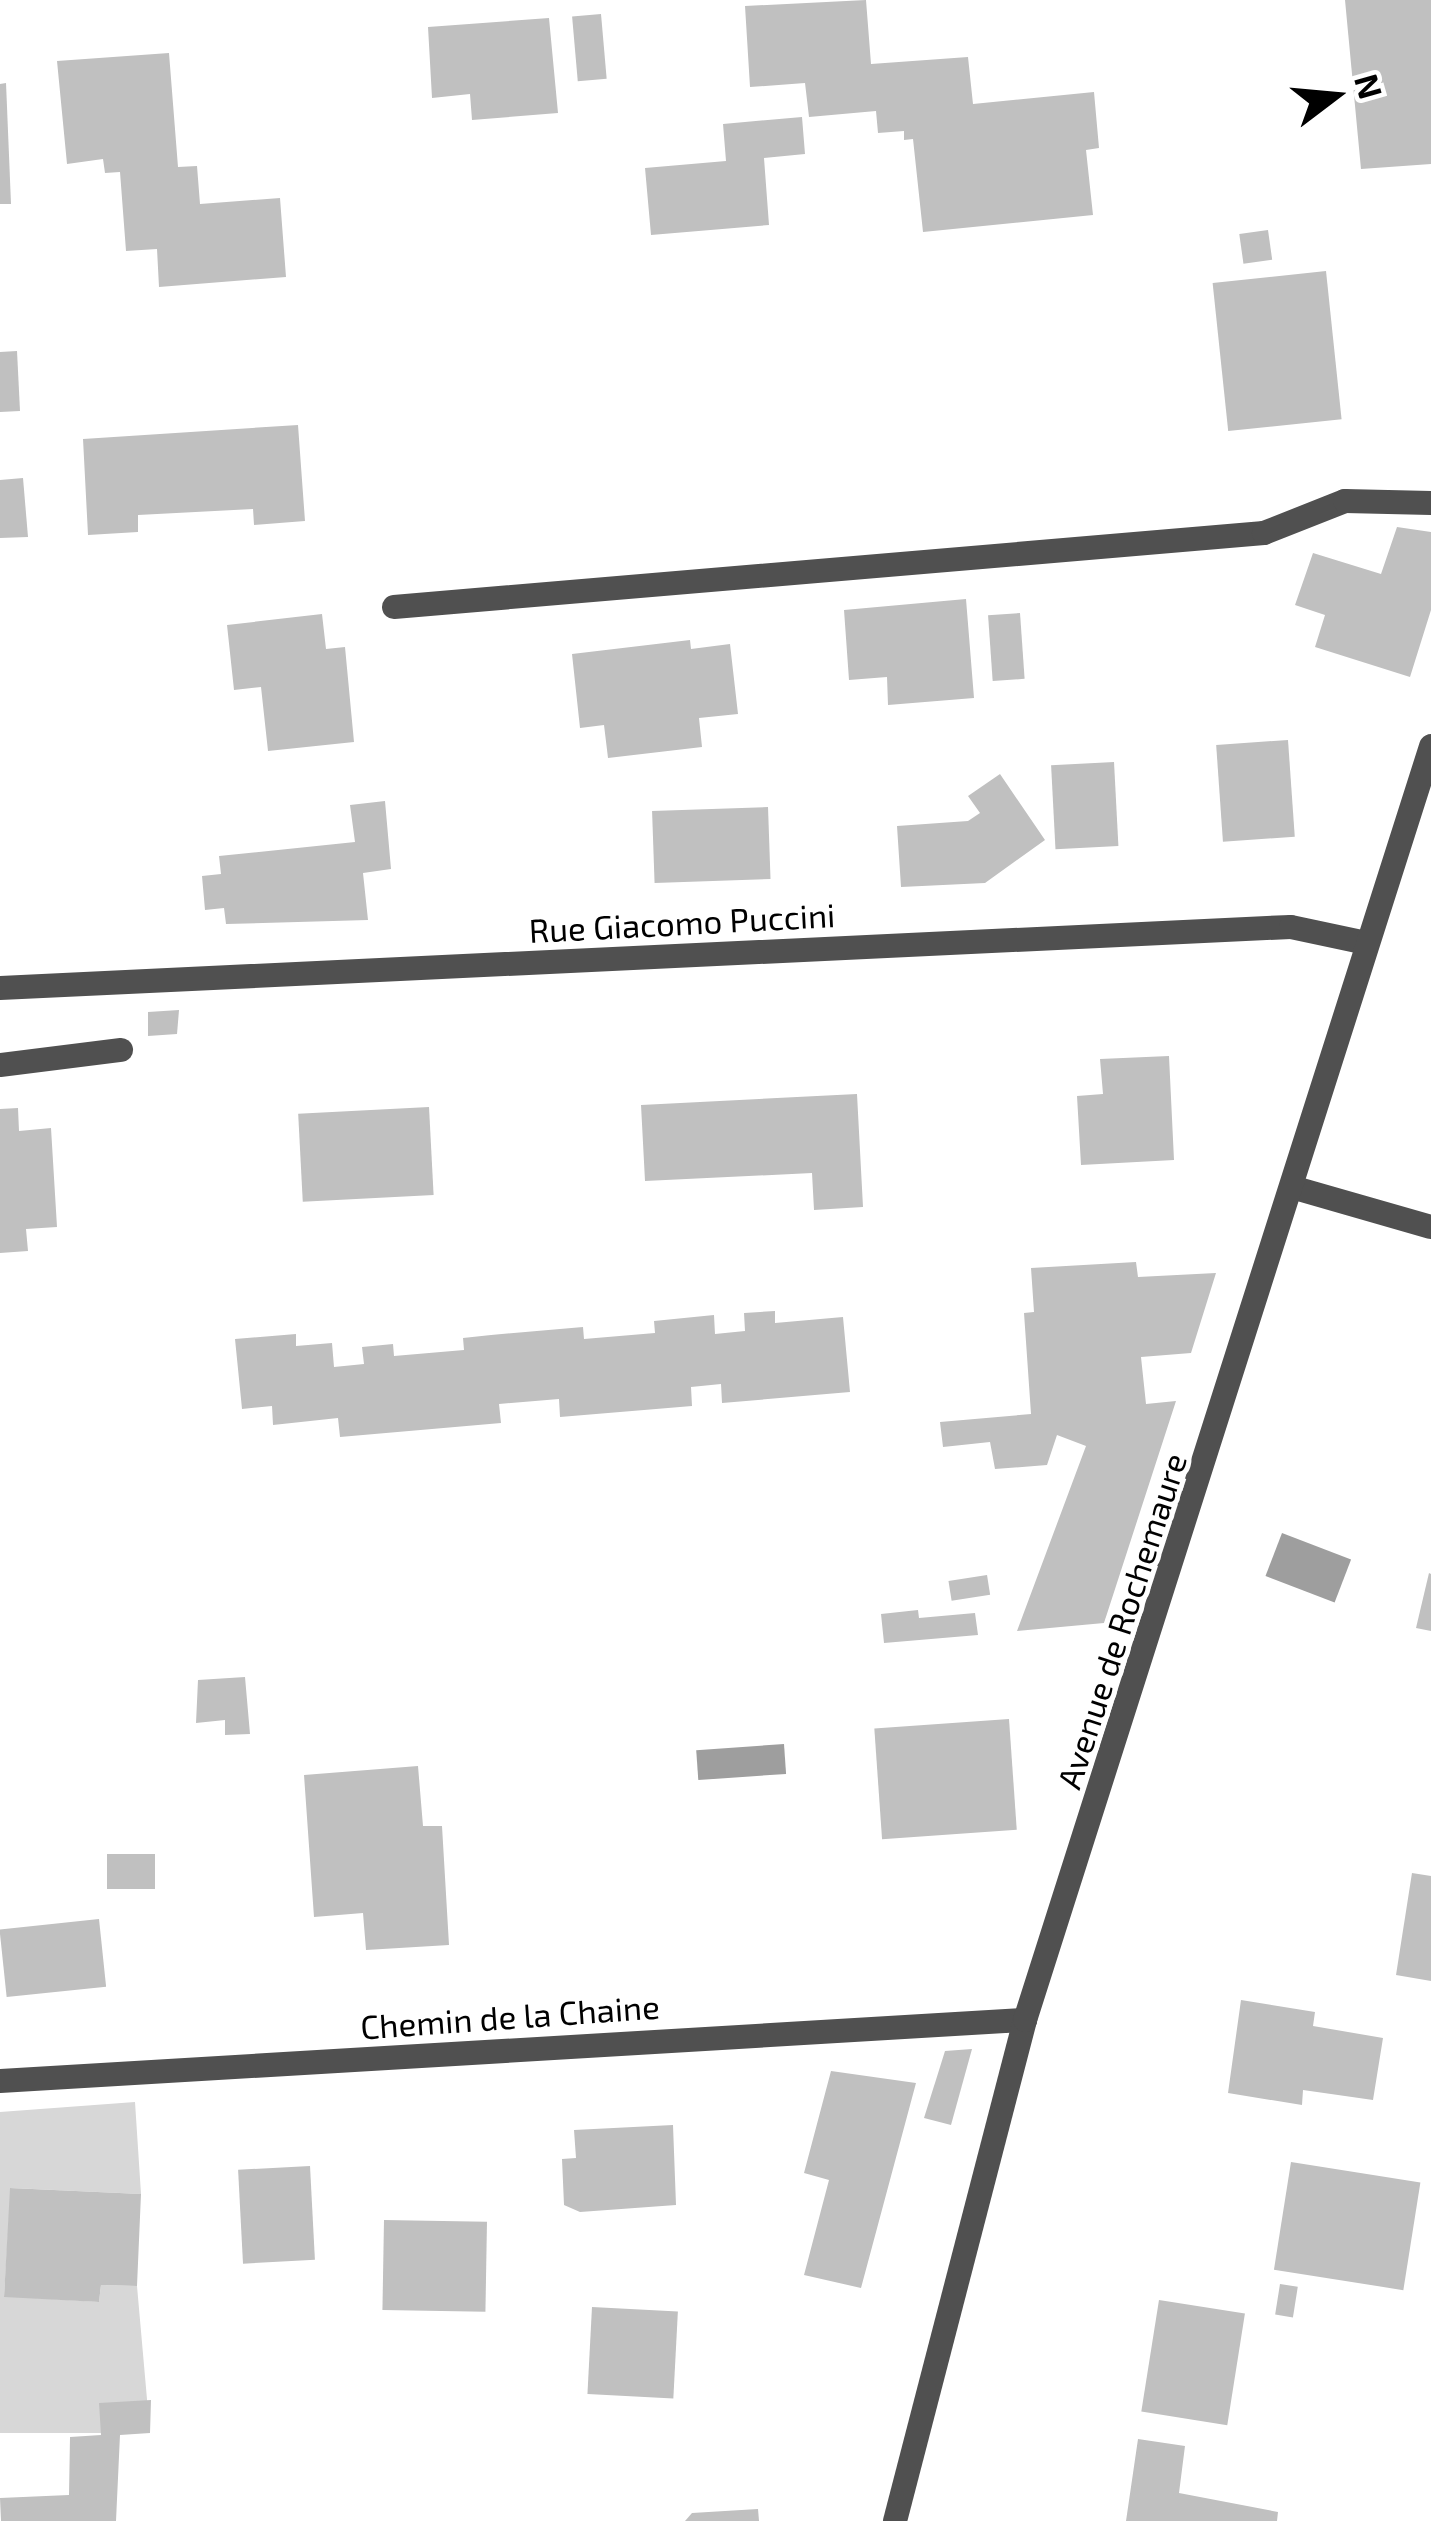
<!DOCTYPE html>
<style>
body{margin:0}
#map{position:relative;width:1431px;height:2521px;overflow:hidden;background:#fff;font-family:"Exo 2",sans-serif}
div>[style]{position:absolute}
[style*='--x']{left:calc(var(--x)*1px);top:calc(var(--y)*1px);width:calc(var(--w)*1px);rotate:calc(var(--a)*1deg)}
.green>*{inset:0;background:#d7d7d7}
.water>*{inset:0;background:#9e9e9e;transform-origin:0 0}
.building>*{inset:0;background:#c0c0c0;transform-origin:0 0}
.service>*{height:24px;margin:-12px;padding:0 12px;transform-origin:12px;border-radius:12px;background:#505050}
.pedestrian>*{height:24px;margin:-12px;padding:0 12px;transform-origin:12px;border-radius:12px;background:#505050}
.minor>*{height:24px;margin:-12px;padding:0 12px;transform-origin:12px;border-radius:12px;background:#505050}
.tertiary>*{height:24px;margin:-12px;padding:0 12px;transform-origin:12px;border-radius:12px;background:#505050}
span{translate:-50% -50%;white-space:nowrap;text-align:center;line-height:1.15;-webkit-text-stroke:10px #fff;paint-order:stroke}
.street-label{font-size:33px;color:#000}
.north{position:absolute;left:1275px;top:36px;width:120px;height:120px;-webkit-text-stroke:9px #fff;paint-order:stroke;rotate:74deg;font-size:33px;font-weight:700;line-height:48px;text-align:center;color:#000}
.north::after{content:'';display:block;margin:auto;width:42px;height:54px;background:#000;clip-path:polygon(50% 0,100% 100%,50% 72%,0 100%)}
</style>
<div id="map">
<div class="green">
<i style="clip-path:polygon(135px 2102px,141px 2194px,11px 2188px,4px 2296px,99px 2302px,101px 2285px,137px 2286px,150px 2433px,0 2433px,0 2112px)"></i>
</div>
<div class="water">
<i style="left:1282px;top:1533px;width:74px;height:46px;rotate:21deg"></i>
<i style="left:784px;top:1744px;width:30px;height:88px;rotate:86deg"></i>
</div>
<div class="building">
<i style="clip-path:polygon(866px 0,871px 64px,968px 57px,973px 104px,1094px 92px,1099px 148px,1086px 150px,1093px 215px,923px 232px,913px 139px,904px 140px,904px 131px,878px 133px,876px 111px,809px 117px,805px 83px,750px 87px,745px 6px)"></i>
<i style="clip-path:polygon(1345px 0,1431px 0,1431px 164px,1361px 169px)"></i>
<i style="left:601px;top:14px;width:65px;height:29px;rotate:85deg"></i>
<i style="clip-path:polygon(549px 18px,558px 113px,472px 120px,470px 94px,432px 98px,428px 27px)"></i>
<i style="clip-path:polygon(169px 53px,178px 167px,197px 166px,200px 204px,280px 198px,286px 277px,159px 287px,157px 249px,126px 251px,120px 172px,105px 173px,103px 159px,67px 164px,57px 61px)"></i>
<i style="clip-path:polygon(6px 83px,11px 204px,0 204px,0 84px)"></i>
<i style="clip-path:polygon(802px 117px,805px 154px,764px 158px,769px 225px,651px 235px,645px 168px,726px 161px,723px 124px)"></i>
<i style="left:1268px;top:230px;width:30px;height:29px;rotate:82deg"></i>
<i style="left:1326px;top:271px;width:149px;height:114px;rotate:84deg"></i>
<i style="clip-path:polygon(17px 351px,20px 411px,0 412px,0 352px)"></i>
<i style="clip-path:polygon(298px 425px,305px 521px,254px 525px,253px 509px,138px 515px,138px 532px,88px 535px,83px 439px)"></i>
<i style="clip-path:polygon(23px 478px,28px 537px,0 538px,0 480px)"></i>
<i style="clip-path:polygon(1397px 527px,1431px 532px,1431px 610px,1410px 677px,1315px 647px,1325px 615px,1295px 605px,1313px 553px,1381px 574px)"></i>
<i style="clip-path:polygon(966px 599px,974px 698px,888px 705px,887px 677px,849px 680px,844px 610px)"></i>
<i style="left:1020px;top:613px;width:66px;height:32px;rotate:86deg"></i>
<i style="clip-path:polygon(322px 614px,326px 649px,345px 647px,354px 742px,268px 751px,261px 687px,234px 690px,227px 625px)"></i>
<i style="clip-path:polygon(690px 640px,691px 649px,730px 644px,738px 714px,699px 718px,702px 747px,608px 758px,604px 725px,580px 728px,572px 654px)"></i>
<i style="left:1288px;top:740px;width:97px;height:72px;rotate:86deg"></i>
<i style="left:1114px;top:762px;width:84px;height:63px;rotate:87deg"></i>
<i style="clip-path:polygon(1000px 774px,1045px 840px,985px 883px,901px 887px,897px 826px,968px 821px,980px 813px,968px 796px)"></i>
<i style="clip-path:polygon(385px 801px,391px 869px,363px 873px,368px 920px,226px 924px,224px 908px,205px 910px,202px 876px,221px 874px,219px 856px,355px 842px,350px 805px)"></i>
<i style="left:768px;top:807px;width:72px;height:116px;rotate:88deg"></i>
<i style="clip-path:polygon(179px 1010px,177px 1034px,148px 1036px,148px 1012px)"></i>
<i style="clip-path:polygon(1169px 1056px,1174px 1160px,1081px 1165px,1077px 1096px,1103px 1094px,1100px 1059px)"></i>
<i style="clip-path:polygon(857px 1094px,863px 1207px,814px 1210px,812px 1173px,645px 1181px,641px 1105px)"></i>
<i style="left:429px;top:1107px;width:88px;height:131px;rotate:87deg"></i>
<i style="clip-path:polygon(18px 1108px,19px 1131px,51px 1128px,57px 1227px,26px 1229px,28px 1251px,0 1253px,0 1109px)"></i>
<i style="clip-path:polygon(1136px 1262px,1138px 1277px,1216px 1273px,1191px 1353px,1141px 1357px,1146px 1404px,1176px 1401px,1104px 1623px,1017px 1631px,1086px 1446px,1057px 1435px,1047px 1465px,995px 1469px,990px 1442px,943px 1447px,940px 1422px,1031px 1414px,1024px 1313px,1034px 1312px,1031px 1268px)"></i>
<i style="clip-path:polygon(775px 1311px,775px 1323px,843px 1317px,850px 1392px,722px 1403px,721px 1384px,691px 1387px,692px 1406px,560px 1417px,559px 1399px,499px 1404px,501px 1423px,340px 1437px,338px 1418px,273px 1425px,272px 1406px,242px 1409px,235px 1339px,296px 1334px,296px 1346px,332px 1343px,334px 1367px,364px 1364px,362px 1347px,393px 1344px,394px 1356px,464px 1350px,463px 1338px,491px 1335px,583px 1327px,584px 1339px,655px 1333px,654px 1321px,714px 1315px,715px 1334px,745px 1331px,744px 1313px)"></i>
<i style="clip-path:polygon(1429px 1573px,1431px 1574px,1431px 1631px,1416px 1628px)"></i>
<i style="left:987px;top:1575px;width:20px;height:39px;rotate:81deg"></i>
<i style="clip-path:polygon(918px 1610px,919px 1618px,975px 1613px,978px 1635px,884px 1643px,881px 1614px)"></i>
<i style="clip-path:polygon(245px 1677px,250px 1734px,225px 1735px,225px 1720px,196px 1723px,198px 1680px)"></i>
<i style="left:1009px;top:1719px;width:111px;height:135px;rotate:86deg"></i>
<i style="clip-path:polygon(418px 1766px,423px 1826px,442px 1826px,449px 1945px,366px 1950px,363px 1913px,314px 1917px,304px 1775px)"></i>
<i style="left:155px;top:1854px;width:35px;height:48px;rotate:90deg"></i>
<i style="clip-path:polygon(1412px 1873px,1431px 1876px,1431px 1981px,1396px 1975px)"></i>
<i style="left:99px;top:1919px;width:68px;height:100px;rotate:84deg"></i>
<i style="clip-path:polygon(1241px 2000px,1315px 2012px,1313px 2026px,1383px 2038px,1373px 2100px,1303px 2090px,1302px 2105px,1228px 2093px)"></i>
<i style="clip-path:polygon(972px 2049px,951px 2125px,924px 2118px,945px 2051px)"></i>
<i style="clip-path:polygon(831px 2071px,916px 2083px,861px 2288px,804px 2275px,829px 2180px,804px 2173px)"></i>
<i style="clip-path:polygon(673px 2125px,676px 2205px,580px 2212px,564px 2205px,562px 2159px,576px 2158px,574px 2130px)"></i>
<i style="left:1291px;top:2162px;width:131px;height:109px;rotate:9deg"></i>
<i style="left:310px;top:2166px;width:94px;height:72px;rotate:87deg"></i>
<i style="clip-path:polygon(10px 2188px,141px 2194px,137px 2286px,101px 2285px,99px 2302px,4px 2297px)"></i>
<i style="left:384px;top:2220px;width:103px;height:90px;rotate:1deg"></i>
<i style="left:1280px;top:2284px;width:18px;height:31px;rotate:9deg"></i>
<i style="left:1159px;top:2300px;width:87px;height:113px;rotate:9deg"></i>
<i style="left:592px;top:2307px;width:86px;height:87px;rotate:3deg"></i>
<i style="clip-path:polygon(151px 2400px,150px 2433px,120px 2435px,116px 2521px,1px 2521px,0 2498px,69px 2495px,70px 2437px,101px 2435px,99px 2403px)"></i>
<i style="clip-path:polygon(1138px 2439px,1185px 2446px,1179px 2493px,1278px 2512px,1277px 2521px,1126px 2521px)"></i>
<i style="clip-path:polygon(758px 2509px,759px 2521px,685px 2521px,692px 2513px)"></i>
</div>
<div class="service">
<i style="--x:0;--y:1065;--w:122;--a:-7.1"></i>
</div>
<div class="pedestrian">
<i style="--x:1295;--y:1188;--w:141;--a:16"></i>
</div>
<div class="minor">
<i style="--x:394;--y:607;--w:873;--a:-4.86"></i>
<i style="--x:1264;--y:533;--w:87;--a:-21.6"></i>
<i style="--x:1345;--y:501;--w:86;--a:1.3"></i>
<i style="--x:0;--y:988;--w:1292;--a:-2.71"></i>
<i style="--x:1291;--y:927;--w:77;--a:12"></i>
<i style="--x:0;--y:2081;--w:1027;--a:-3.41"></i>
</div>
<div class="tertiary">
<i style="--x:895;--y:2521;--w:518;--a:-75.45"></i>
<i style="--x:1025;--y:2020;--w:1337;--a:-72.32"></i>
</div>
<div class="street-label">
<span style="left:682px;top:923px;rotate:-3deg">Rue Giacomo Puccini</span>
<span style="left:1122px;top:1621px;rotate:-72deg">Avenue de Rochemaure</span>
<span style="left:510px;top:2017px;rotate:-4deg">Chemin de la Chaine</span>
</div>
<div class="north">N</div>
</div>
